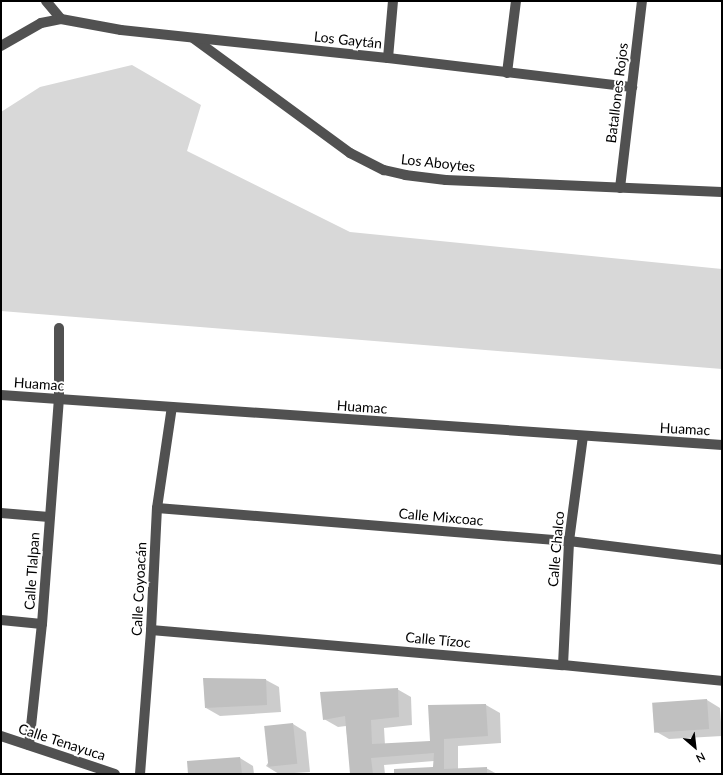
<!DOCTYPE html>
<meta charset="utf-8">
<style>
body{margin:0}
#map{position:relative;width:723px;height:775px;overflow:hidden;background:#fff;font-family:Lato,sans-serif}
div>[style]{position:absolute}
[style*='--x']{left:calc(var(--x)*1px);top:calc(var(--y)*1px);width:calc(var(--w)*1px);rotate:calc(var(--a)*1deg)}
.green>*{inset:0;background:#d8d8d8}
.shadow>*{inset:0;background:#0003}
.building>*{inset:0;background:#c0c0c0;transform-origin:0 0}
.minor>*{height:10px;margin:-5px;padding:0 5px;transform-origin:5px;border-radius:5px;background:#515151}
span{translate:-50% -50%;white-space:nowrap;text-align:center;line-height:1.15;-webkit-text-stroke:4px #fff;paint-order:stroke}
.street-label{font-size:14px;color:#000}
.frame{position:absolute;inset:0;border:2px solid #000;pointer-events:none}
.north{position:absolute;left:675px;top:727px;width:40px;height:40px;-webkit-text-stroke:3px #fff;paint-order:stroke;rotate:152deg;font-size:11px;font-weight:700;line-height:16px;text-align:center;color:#000}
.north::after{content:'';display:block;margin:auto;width:14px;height:18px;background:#000;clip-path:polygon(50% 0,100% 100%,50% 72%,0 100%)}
</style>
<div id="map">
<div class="green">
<i style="clip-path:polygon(132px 65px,201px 105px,187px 151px,350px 232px,722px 269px,722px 369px,1px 311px,1px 112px,40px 87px)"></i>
</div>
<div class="shadow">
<i style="clip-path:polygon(266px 680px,279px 687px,281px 712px,220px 716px,206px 708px)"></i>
<i style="clip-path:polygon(397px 689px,411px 697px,412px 725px,384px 728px,385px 745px,431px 742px,429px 706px,486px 705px,500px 713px,501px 743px,458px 746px,458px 769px,486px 768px,497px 774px,395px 774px,434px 768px,434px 761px,384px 765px,385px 774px,351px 774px,346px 726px,338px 727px,324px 719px)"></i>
<i style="clip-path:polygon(707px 700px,720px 708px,722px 736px,669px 739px,655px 731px)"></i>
<i style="clip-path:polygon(293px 724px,306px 732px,310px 772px,279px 774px,266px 766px)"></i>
<i style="clip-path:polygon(240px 758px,253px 766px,254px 774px,189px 774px)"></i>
</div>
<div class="building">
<i style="clip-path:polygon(203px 678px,266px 679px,267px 705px,205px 708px)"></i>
<i style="clip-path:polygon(398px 688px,399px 717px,371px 720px,372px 744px,430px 741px,428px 705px,486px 704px,488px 736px,444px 739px,444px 769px,487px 767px,487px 774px,394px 774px,394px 769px,433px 767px,434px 753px,371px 758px,373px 774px,350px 774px,345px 716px,323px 720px,320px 692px)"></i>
<i style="left:707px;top:699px;width:30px;height:55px;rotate:86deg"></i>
<i style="left:293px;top:723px;width:41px;height:29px;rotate:84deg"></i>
<i style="clip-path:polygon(240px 757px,242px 774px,188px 774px,187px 761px)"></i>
</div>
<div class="minor">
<i style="--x:46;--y:1;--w:23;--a:50"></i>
<i style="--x:193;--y:38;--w:195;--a:36.2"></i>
<i style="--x:350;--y:153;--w:38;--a:27"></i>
<i style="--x:384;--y:170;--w:22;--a:13"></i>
<i style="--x:405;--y:175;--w:41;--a:7"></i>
<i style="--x:446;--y:180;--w:276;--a:2.5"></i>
<i style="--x:1;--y:46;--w:46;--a:-29.9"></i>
<i style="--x:41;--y:23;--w:20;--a:-11"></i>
<i style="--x:61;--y:19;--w:61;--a:10.4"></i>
<i style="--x:121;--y:30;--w:268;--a:6"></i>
<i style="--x:388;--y:58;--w:246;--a:6.8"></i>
<i style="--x:388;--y:58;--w:57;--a:-85"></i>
<i style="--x:507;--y:73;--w:73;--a:-82.9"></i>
<i style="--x:620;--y:188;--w:188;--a:-83.3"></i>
<i style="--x:1;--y:395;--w:723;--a:3.97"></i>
<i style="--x:157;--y:508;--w:413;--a:4.6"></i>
<i style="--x:569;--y:541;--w:154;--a:7.1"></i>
<i style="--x:1;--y:513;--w:48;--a:4.8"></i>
<i style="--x:1;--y:620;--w:41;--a:5.6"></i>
<i style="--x:151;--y:630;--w:413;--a:4.9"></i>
<i style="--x:563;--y:665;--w:160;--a:5.7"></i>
<i style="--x:563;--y:665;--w:124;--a:-87.2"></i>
<i style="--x:569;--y:541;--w:106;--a:-82.4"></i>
<i style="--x:1;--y:736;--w:120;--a:18.4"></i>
<i style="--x:29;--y:745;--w:122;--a:-83.9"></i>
<i style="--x:42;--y:624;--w:225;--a:-85.7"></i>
<i style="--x:59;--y:400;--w:72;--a:-90"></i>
<i style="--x:140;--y:774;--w:144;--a:-85.6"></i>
<i style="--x:151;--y:630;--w:122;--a:-87.2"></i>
<i style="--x:157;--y:508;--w:102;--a:-81.6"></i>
</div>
<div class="street-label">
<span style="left:348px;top:40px;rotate:6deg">Los Gaytán</span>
<span style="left:617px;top:93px;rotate:-83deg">Batallones Rojos</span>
<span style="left:438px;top:163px;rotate:6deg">Los Aboytes</span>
<span style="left:39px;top:384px;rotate:4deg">Huamac</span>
<span style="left:362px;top:407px;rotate:4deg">Huamac</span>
<span style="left:685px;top:429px;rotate:3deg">Huamac</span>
<span style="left:441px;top:517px;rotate:5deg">Calle Mixcoac</span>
<span style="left:556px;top:549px;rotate:-85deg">Calle Chalco</span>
<span style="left:32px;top:571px;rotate:-86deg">Calle Tlalpan</span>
<span style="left:139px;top:589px;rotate:-87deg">Calle Coyoacán</span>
<span style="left:438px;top:640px;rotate:5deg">Calle Tízoc</span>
<span style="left:62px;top:742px;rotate:18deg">Calle Tenayuca</span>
</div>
<div class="frame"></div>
<div class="north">N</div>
</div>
